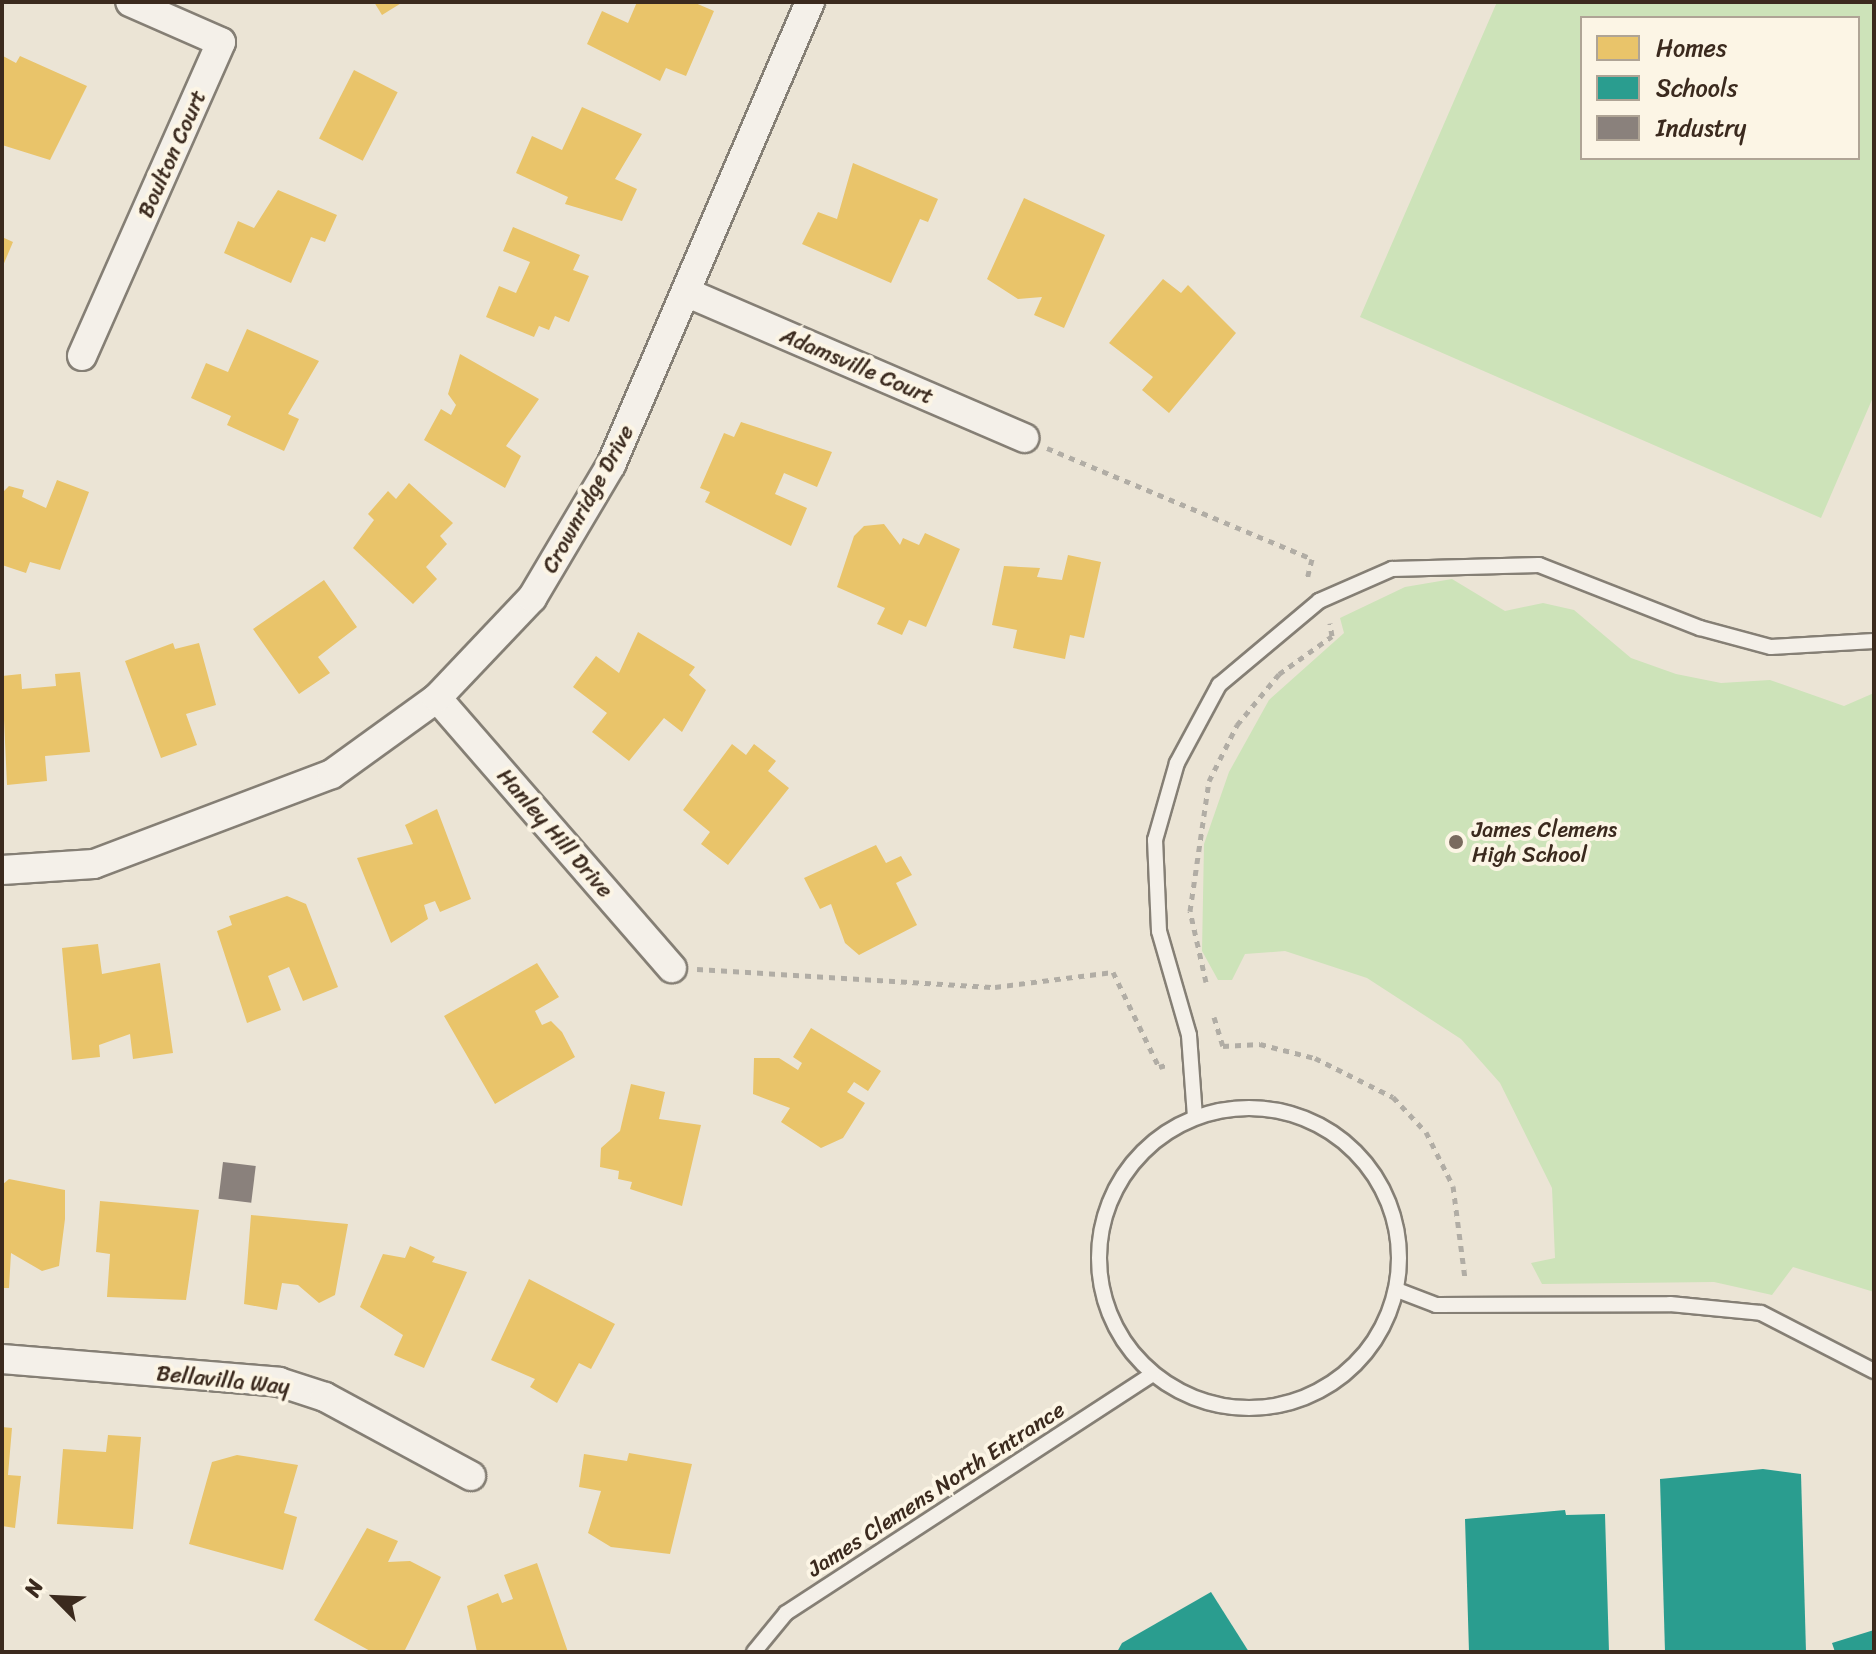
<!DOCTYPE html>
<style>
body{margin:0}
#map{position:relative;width:1876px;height:1654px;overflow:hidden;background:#ebe4d5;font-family:Sriracha,sans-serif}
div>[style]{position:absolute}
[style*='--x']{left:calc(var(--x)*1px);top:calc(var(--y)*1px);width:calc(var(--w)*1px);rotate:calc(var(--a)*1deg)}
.green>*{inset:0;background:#cde3b9}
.homes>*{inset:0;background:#e9c46a;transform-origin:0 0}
.schools>*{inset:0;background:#2a9d8f}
.industry>*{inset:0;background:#8a817c;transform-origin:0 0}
.path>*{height:5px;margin-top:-2.5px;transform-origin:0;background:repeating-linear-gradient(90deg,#b1ada5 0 6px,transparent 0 12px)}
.roads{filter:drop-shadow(2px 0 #857f75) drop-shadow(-2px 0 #857f75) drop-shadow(0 2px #857f75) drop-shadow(0 -2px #857f75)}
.lane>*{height:14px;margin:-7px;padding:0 7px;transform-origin:7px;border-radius:7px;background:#f4f0e9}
.lane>.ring{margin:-7px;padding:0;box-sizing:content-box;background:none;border:14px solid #f4f0e9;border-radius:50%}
.street>*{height:28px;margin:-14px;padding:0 14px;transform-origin:14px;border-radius:14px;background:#f4f0e9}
.dots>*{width:22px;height:22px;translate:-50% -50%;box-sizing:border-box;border:4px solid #fcf5e5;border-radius:50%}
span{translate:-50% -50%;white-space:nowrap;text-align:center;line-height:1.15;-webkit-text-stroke:8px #fcf5e5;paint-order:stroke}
.street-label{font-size:22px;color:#3b2a1e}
.poi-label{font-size:22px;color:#3b2a1e}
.left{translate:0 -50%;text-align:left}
.frame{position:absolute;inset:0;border:4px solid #3b2a1e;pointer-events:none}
.legend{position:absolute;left:1580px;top:16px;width:280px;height:144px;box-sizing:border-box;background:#fcf5e5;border:2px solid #afa495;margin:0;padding:10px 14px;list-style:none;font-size:24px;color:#3b2a1e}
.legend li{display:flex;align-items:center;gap:16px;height:40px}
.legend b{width:40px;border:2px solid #afa495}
.north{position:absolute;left:16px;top:1558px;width:80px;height:80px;-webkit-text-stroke:6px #fcf5e5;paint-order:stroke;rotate:294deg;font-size:22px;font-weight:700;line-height:32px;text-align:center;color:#3b2a1e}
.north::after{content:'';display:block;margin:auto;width:28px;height:36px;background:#3b2a1e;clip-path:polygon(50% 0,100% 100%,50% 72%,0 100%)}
</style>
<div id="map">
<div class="green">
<i style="clip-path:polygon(evenodd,1497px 2px,1874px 2px,1874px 395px,1821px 518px,1360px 317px,1497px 2px,1582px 18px,1858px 18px,1858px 158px,1582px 158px,1582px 18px)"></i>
<i style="clip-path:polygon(1452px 579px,1505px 611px,1543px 603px,1574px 610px,1631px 658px,1676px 674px,1721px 683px,1770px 680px,1844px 706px,1874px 693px,1874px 1292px,1793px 1267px,1772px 1295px,1714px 1282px,1542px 1284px,1531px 1263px,1555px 1258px,1552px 1188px,1500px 1083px,1461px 1039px,1367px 978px,1285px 951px,1245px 954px,1232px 980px,1218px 980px,1202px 951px,1204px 844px,1229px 772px,1269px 700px,1344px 633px,1340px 618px,1405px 587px)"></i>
</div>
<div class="homes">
<i style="clip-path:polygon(374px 2px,403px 2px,382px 15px)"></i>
<i style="clip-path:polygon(637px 2px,693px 2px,714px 11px,686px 76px,666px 68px,660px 81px,587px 44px,602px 11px,628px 23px)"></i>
<i style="clip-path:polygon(3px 56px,16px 63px,20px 56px,87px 86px,50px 160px,2px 145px)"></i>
<i style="left:354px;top:70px;width:49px;height:77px;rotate:27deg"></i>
<i style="clip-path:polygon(582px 107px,642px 134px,615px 179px,637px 189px,622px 221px,565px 204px,568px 197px,516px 173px,532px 136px,562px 150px)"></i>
<i style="clip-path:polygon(853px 163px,938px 199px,928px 222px,920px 219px,891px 283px,802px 244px,818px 212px,837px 219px)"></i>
<i style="clip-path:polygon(278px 190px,337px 215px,325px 242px,311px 237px,291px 283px,224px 253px,238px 221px,254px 228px)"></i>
<i style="clip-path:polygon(1024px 198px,1105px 235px,1064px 328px,1034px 315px,1042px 297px,1018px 299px,987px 279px)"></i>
<i style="clip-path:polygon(513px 227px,580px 255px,573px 270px,589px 276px,569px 322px,555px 316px,549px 330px,539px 326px,534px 337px,486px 317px,499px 286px,516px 293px,530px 262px,503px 251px)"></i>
<i style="clip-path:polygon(2px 237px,13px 242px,2px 268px)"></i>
<i style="clip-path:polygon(1163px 279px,1181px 293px,1188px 285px,1236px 333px,1169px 413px,1142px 390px,1153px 377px,1109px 343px)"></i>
<i style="clip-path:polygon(247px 329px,319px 361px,288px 414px,299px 419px,284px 451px,227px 425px,231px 416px,191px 398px,206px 363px,228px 372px)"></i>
<i style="clip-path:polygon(460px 354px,539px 399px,506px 446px,521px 456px,505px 488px,424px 440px,441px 409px,451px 415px,456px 405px,448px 394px)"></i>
<i style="clip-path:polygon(741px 422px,832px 452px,817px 487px,784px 473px,775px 494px,807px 508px,791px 546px,705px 502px,710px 492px,700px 488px,724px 433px,734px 437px)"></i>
<i style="clip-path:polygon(57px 480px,89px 492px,60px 570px,30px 562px,26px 573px,2px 565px,2px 493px,9px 486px,24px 490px,22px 497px,46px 508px)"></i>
<i style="clip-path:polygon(409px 483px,453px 523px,440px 536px,447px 544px,426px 567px,437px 579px,413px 604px,353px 548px,374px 520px,368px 514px,388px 491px,396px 499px)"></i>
<i style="clip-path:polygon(884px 524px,900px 545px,903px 538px,919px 545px,925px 533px,960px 549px,926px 627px,909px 620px,902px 635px,877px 624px,885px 608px,837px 587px,854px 536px,864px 526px)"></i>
<i style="clip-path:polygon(1068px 555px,1101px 562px,1084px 638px,1070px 635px,1065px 659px,1013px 648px,1017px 630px,992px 625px,1004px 566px,1040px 568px,1037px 577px,1062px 580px)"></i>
<i style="clip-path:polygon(324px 580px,357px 627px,318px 657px,330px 673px,299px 694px,253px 629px)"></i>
<i style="clip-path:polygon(638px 632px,695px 667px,689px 675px,706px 690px,682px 732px,664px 718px,629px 761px,592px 732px,607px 713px,573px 687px,596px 656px,619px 673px)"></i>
<i style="clip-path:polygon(173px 643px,175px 649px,199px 643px,216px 705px,186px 714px,197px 745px,161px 758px,125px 661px)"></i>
<i style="clip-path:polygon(80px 672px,90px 752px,45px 756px,47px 781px,7px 785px,2px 676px,21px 674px,22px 689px,56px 686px,55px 674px)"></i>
<i style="clip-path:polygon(732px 744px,746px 755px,754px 744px,776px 761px,768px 771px,789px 788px,728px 865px,701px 844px,710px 832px,683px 810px)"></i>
<i style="clip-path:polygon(437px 809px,471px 899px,440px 912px,435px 901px,424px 905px,428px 919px,391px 943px,357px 858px,413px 844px,405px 825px)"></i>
<i style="clip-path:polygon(876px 845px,886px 863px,901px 856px,912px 875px,896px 883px,917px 925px,859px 955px,845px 943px,831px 904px,820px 909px,804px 878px)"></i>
<i style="clip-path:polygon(287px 896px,306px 904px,338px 987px,303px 1001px,289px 967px,268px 976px,281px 1010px,247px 1023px,217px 931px,232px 925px,229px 916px)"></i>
<i style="clip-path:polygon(98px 944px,102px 974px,160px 963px,173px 1053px,133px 1059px,130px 1034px,99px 1045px,100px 1057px,72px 1060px,62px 948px)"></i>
<i style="clip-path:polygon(537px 963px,559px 997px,535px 1011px,542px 1025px,551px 1021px,562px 1032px,575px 1057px,495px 1104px,444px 1016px)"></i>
<i style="clip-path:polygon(811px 1028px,881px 1071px,868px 1091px,854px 1082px,847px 1092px,865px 1103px,843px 1138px,821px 1148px,781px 1122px,790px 1108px,753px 1094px,754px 1058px,779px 1058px,798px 1070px,802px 1063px,793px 1057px)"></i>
<i style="clip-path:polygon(631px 1084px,665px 1092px,659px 1119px,701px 1125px,682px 1206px,630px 1189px,632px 1182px,618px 1179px,619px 1171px,600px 1167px,601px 1148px,620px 1131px)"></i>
<i style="clip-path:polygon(9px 1179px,65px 1190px,65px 1219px,59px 1266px,42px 1271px,11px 1253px,9px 1288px,2px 1288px,2px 1185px)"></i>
<i style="clip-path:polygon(100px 1201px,199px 1210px,186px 1300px,107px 1297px,110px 1254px,96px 1252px)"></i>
<i style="clip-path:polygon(251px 1215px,348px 1224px,335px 1295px,319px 1303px,298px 1285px,282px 1283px,277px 1310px,244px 1304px)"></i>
<i style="clip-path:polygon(410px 1246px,435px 1257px,432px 1262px,467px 1272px,424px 1368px,394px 1355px,403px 1335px,360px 1307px,383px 1254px,405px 1258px)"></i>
<i style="clip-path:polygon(529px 1279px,615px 1324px,591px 1369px,579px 1363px,557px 1403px,530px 1387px,535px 1379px,491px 1360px)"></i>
<i style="clip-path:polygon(2px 1427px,12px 1428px,8px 1475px,21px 1476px,15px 1528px,2px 1526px)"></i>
<i style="clip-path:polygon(108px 1435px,141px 1437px,133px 1529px,57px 1524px,63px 1449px,106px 1452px)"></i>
<i style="clip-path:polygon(629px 1453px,692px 1464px,670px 1554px,611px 1547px,588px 1533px,601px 1491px,579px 1487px,584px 1454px,627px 1461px)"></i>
<i style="clip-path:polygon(237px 1455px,298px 1465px,284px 1513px,297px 1517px,283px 1570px,189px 1544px,212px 1462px)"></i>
<i style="clip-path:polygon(367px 1528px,398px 1541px,388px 1562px,410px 1561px,441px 1577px,404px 1652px,372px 1652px,314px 1620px)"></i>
<i style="clip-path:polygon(537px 1563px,568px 1652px,477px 1652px,467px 1606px,498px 1593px,502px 1603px,513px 1599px,504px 1575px)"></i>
</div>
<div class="schools">
<i style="clip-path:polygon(1763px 1469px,1801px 1474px,1806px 1652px,1665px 1652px,1660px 1479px)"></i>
<i style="clip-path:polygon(1565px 1510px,1566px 1515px,1605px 1514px,1609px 1652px,1469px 1652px,1465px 1519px)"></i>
<i style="clip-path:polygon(1211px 1592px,1249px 1652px,1117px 1652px,1122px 1643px)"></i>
<i style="clip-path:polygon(1874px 1630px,1874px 1652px,1835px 1652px,1832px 1643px)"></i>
</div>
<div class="industry">
<i style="left:223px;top:1162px;width:33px;height:37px;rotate:7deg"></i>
</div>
<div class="path">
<i style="--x:1047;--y:448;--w:287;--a:22.7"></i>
<i style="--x:1312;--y:559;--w:21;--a:104"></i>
<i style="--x:697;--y:969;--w:299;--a:3.5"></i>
<i style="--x:995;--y:987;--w:119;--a:-7.2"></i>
<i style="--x:1113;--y:972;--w:106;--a:64.2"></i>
<i style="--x:1159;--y:1067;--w:11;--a:-15"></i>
<i style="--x:1206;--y:982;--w:73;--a:-102.7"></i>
<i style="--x:1190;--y:911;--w:131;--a:-81.7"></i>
<i style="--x:1209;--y:781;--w:63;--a:-63.4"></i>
<i style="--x:1237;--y:725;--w:66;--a:-50.5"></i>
<i style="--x:1279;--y:674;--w:65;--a:-35.6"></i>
<i style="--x:1332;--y:636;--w:13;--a:-99"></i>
<i style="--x:1214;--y:1017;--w:30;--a:73"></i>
<i style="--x:1223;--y:1046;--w:37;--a:-3"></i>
<i style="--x:1260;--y:1044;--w:57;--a:14.3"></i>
<i style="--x:1315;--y:1058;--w:87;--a:26.6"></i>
<i style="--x:1393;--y:1097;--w:48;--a:46.7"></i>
<i style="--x:1426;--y:1132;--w:60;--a:63.4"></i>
<i style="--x:1453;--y:1186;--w:93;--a:82.6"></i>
</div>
<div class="roads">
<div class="lane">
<i class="ring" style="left:1099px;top:1108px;width:286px;height:286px"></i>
<i style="--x:1195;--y:1117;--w:82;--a:-94.2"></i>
<i style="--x:1189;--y:1035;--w:108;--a:-106.1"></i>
<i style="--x:1159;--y:931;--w:91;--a:-92.5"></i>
<i style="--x:1155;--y:840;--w:80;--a:-74.1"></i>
<i style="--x:1177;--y:763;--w:89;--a:-61.7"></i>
<i style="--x:1219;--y:685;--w:131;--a:-40"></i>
<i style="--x:1319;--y:601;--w:80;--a:-23.7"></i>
<i style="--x:1392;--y:569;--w:147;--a:-1.6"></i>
<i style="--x:1539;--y:565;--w:173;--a:21.4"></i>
<i style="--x:1700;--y:628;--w:73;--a:15"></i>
<i style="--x:1771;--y:647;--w:103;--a:-3.3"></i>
<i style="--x:1397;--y:1290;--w:42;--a:21"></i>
<i style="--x:1436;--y:1305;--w:234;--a:-0.2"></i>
<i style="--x:1670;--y:1304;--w:91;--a:5.6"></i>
<i style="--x:1761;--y:1313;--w:127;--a:27.2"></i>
<i style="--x:754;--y:1652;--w:50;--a:-50.6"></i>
<i style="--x:786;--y:1613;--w:437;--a:-33.1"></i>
</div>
<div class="street">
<i style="--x:690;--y:294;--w:364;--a:23.3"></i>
<i style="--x:82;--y:356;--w:343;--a:-66.1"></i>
<i style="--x:221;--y:42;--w:99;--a:-156.3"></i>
<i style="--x:437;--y:698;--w:358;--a:49"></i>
<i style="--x:2;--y:870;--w:92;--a:-3.7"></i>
<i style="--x:94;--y:864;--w:254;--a:-20.7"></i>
<i style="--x:332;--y:774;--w:130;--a:-35.9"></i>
<i style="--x:437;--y:698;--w:138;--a:-46.5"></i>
<i style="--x:532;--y:598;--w:155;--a:-59.3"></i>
<i style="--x:611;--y:465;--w:504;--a:-66.74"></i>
<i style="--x:2;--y:1359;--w:278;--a:4.7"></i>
<i style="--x:279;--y:1382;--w:48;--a:18.1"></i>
<i style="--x:325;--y:1397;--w:166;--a:28.4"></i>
</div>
</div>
<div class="dots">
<i style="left:1456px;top:842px;background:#796b5e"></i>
</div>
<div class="street-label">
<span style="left:172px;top:154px;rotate:-66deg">Boulton Court</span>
<span style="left:857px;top:366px;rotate:23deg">Adamsville Court</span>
<span style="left:588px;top:499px;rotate:-61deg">Crownridge Drive</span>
<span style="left:555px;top:833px;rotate:49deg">Hanley Hill Drive</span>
<span style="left:223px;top:1380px;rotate:6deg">Bellavilla Way</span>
<span style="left:936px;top:1489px;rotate:-33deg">James Clemens North Entrance</span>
</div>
<div class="poi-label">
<span class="left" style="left:1472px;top:842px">James Clemens<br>High School</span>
</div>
<div class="frame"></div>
<ul class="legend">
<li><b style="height:22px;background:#e9c46a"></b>Homes</li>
<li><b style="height:22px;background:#2a9d8f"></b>Schools</li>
<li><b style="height:22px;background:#8a817c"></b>Industry</li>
</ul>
<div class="north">N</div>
</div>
